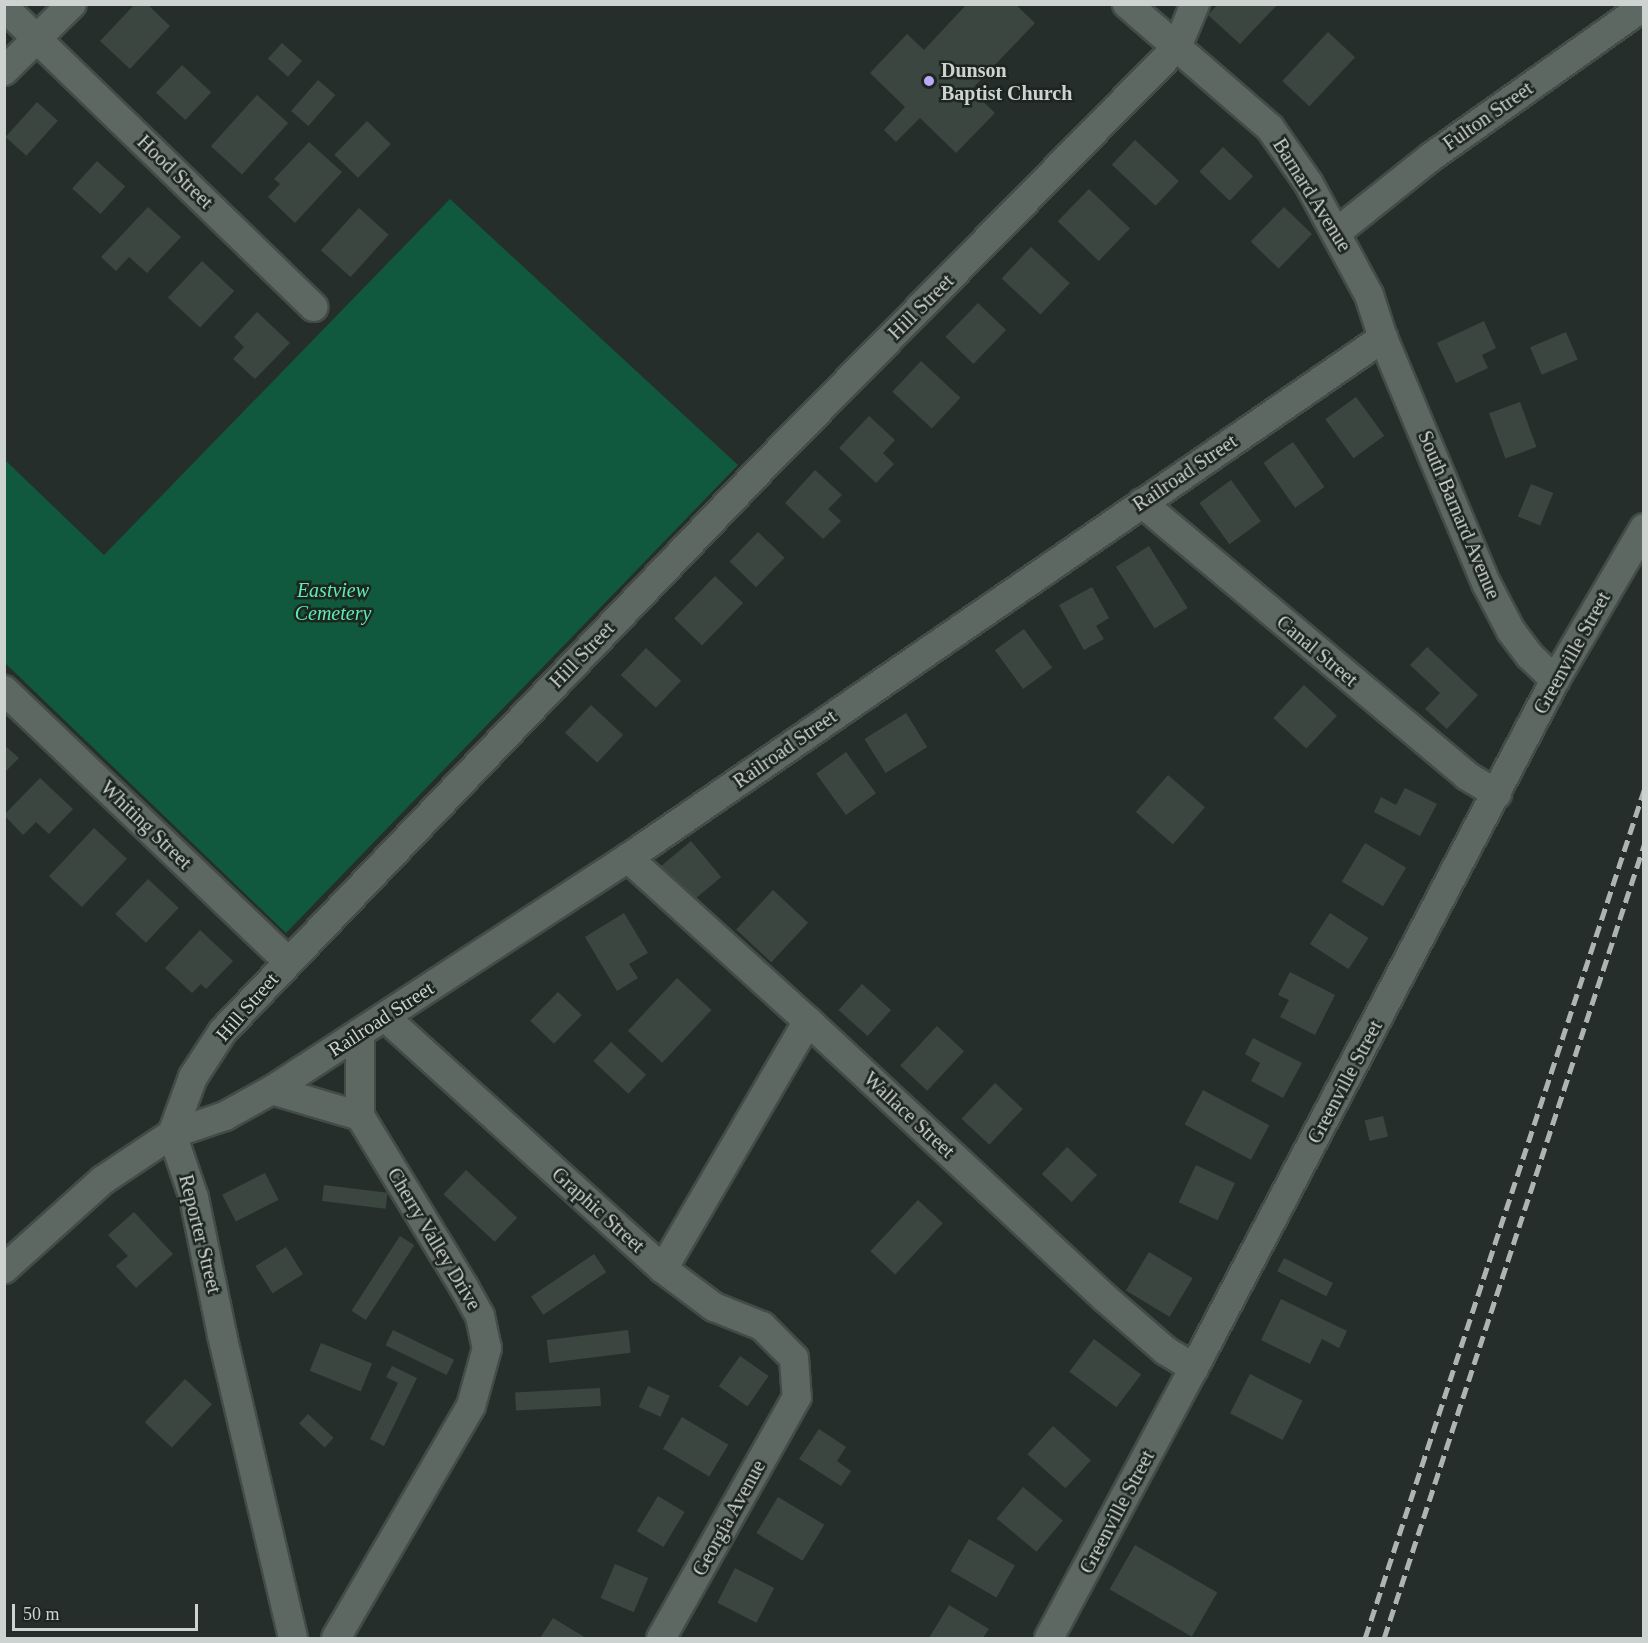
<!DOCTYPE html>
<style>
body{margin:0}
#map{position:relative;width:1648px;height:1643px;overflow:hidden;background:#252e2a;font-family:"Times New Roman",serif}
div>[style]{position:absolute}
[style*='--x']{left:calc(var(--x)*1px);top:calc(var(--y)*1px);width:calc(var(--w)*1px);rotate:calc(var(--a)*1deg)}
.green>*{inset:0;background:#10593e}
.building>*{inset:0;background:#3c4641;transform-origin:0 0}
.roads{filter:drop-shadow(2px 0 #434c47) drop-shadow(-2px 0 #434c47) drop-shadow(0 2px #434c47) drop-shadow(0 -2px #434c47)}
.minor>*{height:28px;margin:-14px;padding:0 14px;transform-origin:14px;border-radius:14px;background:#5e6863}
.rail>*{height:4.5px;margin-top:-2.25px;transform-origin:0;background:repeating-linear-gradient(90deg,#adb4b1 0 12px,transparent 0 18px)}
.dots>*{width:16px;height:16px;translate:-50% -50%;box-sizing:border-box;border:3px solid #1c2520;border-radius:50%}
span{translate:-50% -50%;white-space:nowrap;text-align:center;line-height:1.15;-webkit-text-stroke:5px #1c2520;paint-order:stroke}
.poi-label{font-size:20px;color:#cdd3d0;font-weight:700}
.left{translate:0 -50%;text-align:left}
.street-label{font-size:20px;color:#cdd3d0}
.park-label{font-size:20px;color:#60ecb3;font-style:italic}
.frame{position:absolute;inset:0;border:6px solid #cdd3d0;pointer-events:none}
.scale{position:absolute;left:12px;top:1604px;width:186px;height:27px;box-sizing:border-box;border:3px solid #cdd3d0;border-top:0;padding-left:8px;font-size:18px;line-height:21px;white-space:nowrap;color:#cdd3d0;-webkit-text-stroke:4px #1c2520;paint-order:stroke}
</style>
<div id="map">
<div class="green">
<i style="clip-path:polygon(450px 199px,738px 465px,286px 933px,5px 663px,5px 460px,104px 555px)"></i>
</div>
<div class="building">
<i style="clip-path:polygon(135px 4px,147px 4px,170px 26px,130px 69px,100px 41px)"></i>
<i style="clip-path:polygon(967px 4px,1015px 4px,1035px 23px,971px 90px,995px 113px,956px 153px,920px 118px,896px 142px,884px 130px,905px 107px,870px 73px,907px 34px,924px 50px)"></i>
<i style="clip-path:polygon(1218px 4px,1278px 4px,1240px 44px,1208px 15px)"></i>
<i style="left:1328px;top:32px;width:37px;height:67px;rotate:43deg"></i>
<i style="left:282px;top:43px;width:27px;height:21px;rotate:42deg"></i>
<i style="left:182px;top:65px;width:40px;height:38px;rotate:43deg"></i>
<i style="left:318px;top:80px;width:23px;height:41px;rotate:41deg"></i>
<i style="left:257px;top:95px;width:42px;height:69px;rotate:42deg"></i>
<i style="left:37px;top:102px;width:28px;height:47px;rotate:42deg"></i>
<i style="left:367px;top:121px;width:33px;height:47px;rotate:44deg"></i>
<i style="left:1135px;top:140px;width:60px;height:34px;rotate:43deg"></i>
<i style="clip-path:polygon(309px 142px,342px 172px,295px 223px,268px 197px,280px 184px,274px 179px)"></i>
<i style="left:1223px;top:147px;width:42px;height:34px;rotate:44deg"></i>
<i style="left:97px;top:161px;width:38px;height:37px;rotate:42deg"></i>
<i style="left:1089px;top:189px;width:57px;height:45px;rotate:44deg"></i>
<i style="clip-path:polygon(148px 207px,181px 237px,147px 273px,129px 257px,116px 271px,101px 257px)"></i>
<i style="left:1284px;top:207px;width:39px;height:48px;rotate:44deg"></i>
<i style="left:359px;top:208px;width:40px;height:57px;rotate:42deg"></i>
<i style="left:1031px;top:247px;width:53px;height:43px;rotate:43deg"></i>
<i style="left:202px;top:261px;width:44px;height:50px;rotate:43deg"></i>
<i style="left:978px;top:303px;width:39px;height:47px;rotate:44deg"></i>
<i style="clip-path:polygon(257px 312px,290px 343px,255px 379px,233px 359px,244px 347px,234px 337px)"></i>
<i style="clip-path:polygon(1484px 321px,1496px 348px,1482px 355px,1488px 368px,1456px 383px,1437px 343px)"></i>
<i style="left:1566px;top:332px;width:30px;height:39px;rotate:67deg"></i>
<i style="left:921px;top:361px;width:54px;height:42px;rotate:43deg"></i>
<i style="left:1356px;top:397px;width:48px;height:38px;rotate:54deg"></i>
<i style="left:1520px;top:402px;width:48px;height:33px;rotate:70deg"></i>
<i style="clip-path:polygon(869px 416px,895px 440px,883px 453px,894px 464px,876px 483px,839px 448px)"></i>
<i style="left:1293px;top:442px;width:55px;height:36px;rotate:55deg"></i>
<i style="clip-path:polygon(815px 470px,842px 495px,828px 509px,841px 521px,823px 539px,785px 503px)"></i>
<i style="left:1231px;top:480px;width:51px;height:39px;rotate:54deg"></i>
<i style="left:1531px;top:484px;width:24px;height:35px;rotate:22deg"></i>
<i style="left:758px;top:532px;width:37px;height:41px;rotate:44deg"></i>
<i style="left:1149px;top:546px;width:73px;height:39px;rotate:58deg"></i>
<i style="left:715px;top:576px;width:39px;height:59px;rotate:44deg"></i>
<i style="clip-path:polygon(1092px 587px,1109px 618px,1096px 626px,1104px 639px,1084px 650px,1059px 605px)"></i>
<i style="left:1024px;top:629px;width:48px;height:36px;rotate:54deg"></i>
<i style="clip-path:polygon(1427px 647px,1478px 695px,1447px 729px,1425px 709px,1440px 693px,1410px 665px)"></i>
<i style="left:646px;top:648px;width:48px;height:37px;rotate:43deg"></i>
<i style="left:1304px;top:685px;width:45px;height:45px;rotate:43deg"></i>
<i style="left:591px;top:705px;width:44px;height:38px;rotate:43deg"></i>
<i style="left:906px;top:713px;width:40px;height:49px;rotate:58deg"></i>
<i style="clip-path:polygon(4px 745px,19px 758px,4px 773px)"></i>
<i style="left:846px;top:752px;width:51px;height:37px;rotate:54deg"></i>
<i style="left:1168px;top:775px;width:49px;height:49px;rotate:41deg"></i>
<i style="clip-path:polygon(40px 778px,73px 809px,49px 834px,36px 822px,23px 835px,4px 815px)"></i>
<i style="clip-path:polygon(1405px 788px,1437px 804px,1420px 836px,1374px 812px,1381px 797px,1396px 805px)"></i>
<i style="left:94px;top:828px;width:45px;height:66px;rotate:43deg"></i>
<i style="left:691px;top:841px;width:47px;height:40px;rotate:50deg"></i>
<i style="left:1365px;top:843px;width:48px;height:45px;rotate:31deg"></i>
<i style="left:148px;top:879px;width:42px;height:48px;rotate:43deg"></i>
<i style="left:773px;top:890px;width:48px;height:54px;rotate:43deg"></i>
<i style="clip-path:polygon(624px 913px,648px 953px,629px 964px,638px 978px,617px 991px,585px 937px)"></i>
<i style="left:1330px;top:913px;width:46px;height:37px;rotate:33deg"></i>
<i style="clip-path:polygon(200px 930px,233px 961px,206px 989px,201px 984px,192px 993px,165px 968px)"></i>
<i style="clip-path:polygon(1290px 972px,1335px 995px,1315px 1035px,1280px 1017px,1289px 1000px,1278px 995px)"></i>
<i style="left:677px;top:978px;width:47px;height:72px;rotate:43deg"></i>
<i style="left:862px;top:984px;width:39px;height:35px;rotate:42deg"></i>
<i style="left:558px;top:992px;width:33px;height:40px;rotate:44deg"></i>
<i style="left:937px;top:1026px;width:37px;height:54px;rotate:43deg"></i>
<i style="clip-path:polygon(1253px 1038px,1302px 1063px,1283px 1098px,1251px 1081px,1260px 1063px,1245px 1054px)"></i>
<i style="left:611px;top:1042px;width:48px;height:26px;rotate:43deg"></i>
<i style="left:995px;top:1083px;width:38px;height:49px;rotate:43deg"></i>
<i style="left:1203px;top:1090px;width:75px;height:39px;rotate:28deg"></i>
<i style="left:1383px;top:1116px;width:21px;height:19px;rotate:76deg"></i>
<i style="left:1067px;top:1147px;width:41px;height:37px;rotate:43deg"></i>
<i style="left:1196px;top:1165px;width:43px;height:41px;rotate:25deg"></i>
<i style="left:466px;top:1170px;width:70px;height:33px;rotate:43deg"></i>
<i style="left:265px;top:1173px;width:30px;height:48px;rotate:63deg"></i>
<i style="left:324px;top:1185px;width:64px;height:16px;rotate:7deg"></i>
<i style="left:918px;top:1200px;width:34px;height:70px;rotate:43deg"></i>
<i style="clip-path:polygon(134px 1212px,173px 1254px,136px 1288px,116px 1266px,128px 1256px,108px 1235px)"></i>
<i style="left:400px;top:1236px;width:17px;height:89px;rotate:33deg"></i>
<i style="left:286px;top:1247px;width:32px;height:36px;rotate:58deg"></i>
<i style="left:1149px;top:1252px;width:51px;height:45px;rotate:31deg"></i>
<i style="left:594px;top:1254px;width:22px;height:76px;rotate:56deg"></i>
<i style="left:1284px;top:1258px;width:55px;height:15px;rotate:27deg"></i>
<i style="clip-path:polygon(1281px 1299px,1347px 1331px,1339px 1348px,1322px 1339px,1310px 1364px,1261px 1340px)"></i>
<i style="left:393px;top:1330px;width:68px;height:17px;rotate:26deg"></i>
<i style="left:628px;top:1330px;width:23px;height:82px;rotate:83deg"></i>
<i style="left:1094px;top:1339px;width:59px;height:41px;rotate:37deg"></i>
<i style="left:321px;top:1343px;width:55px;height:30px;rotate:22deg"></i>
<i style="left:740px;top:1356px;width:35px;height:37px;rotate:35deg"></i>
<i style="clip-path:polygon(392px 1366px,417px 1378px,384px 1446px,370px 1439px,398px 1383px,386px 1377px)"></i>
<i style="left:1250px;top:1374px;width:59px;height:44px;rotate:27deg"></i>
<i style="left:185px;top:1379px;width:37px;height:59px;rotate:43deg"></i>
<i style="left:648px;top:1386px;width:24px;height:23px;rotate:24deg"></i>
<i style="left:600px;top:1388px;width:18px;height:85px;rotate:87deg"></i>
<i style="left:308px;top:1414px;width:35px;height:13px;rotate:43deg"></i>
<i style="left:682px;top:1417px;width:54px;height:37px;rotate:31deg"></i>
<i style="left:1053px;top:1426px;width:51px;height:38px;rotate:42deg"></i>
<i style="clip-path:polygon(819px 1429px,846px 1447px,837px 1461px,851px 1471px,841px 1486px,799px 1459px)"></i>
<i style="left:1023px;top:1487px;width:52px;height:41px;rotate:40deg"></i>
<i style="left:658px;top:1496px;width:31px;height:41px;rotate:31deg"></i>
<i style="left:778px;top:1497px;width:54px;height:42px;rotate:31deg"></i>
<i style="left:969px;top:1539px;width:53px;height:37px;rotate:30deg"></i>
<i style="left:1135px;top:1545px;width:95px;height:51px;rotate:30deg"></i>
<i style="left:615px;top:1564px;width:36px;height:37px;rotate:23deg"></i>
<i style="left:735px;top:1568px;width:44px;height:39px;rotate:27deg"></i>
<i style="clip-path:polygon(949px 1605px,989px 1629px,983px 1638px,929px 1638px)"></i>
<i style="clip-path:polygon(553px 1618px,586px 1638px,540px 1638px)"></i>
</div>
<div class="roads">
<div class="minor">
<i style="--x:1127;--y:4;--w:189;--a:40.9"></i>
<i style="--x:1270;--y:128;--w:68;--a:55.1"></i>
<i style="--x:1309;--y:184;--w:126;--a:61.6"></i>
<i style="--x:1369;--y:295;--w:45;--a:72"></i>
<i style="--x:1383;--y:338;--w:268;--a:67.2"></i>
<i style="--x:1487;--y:585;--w:52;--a:62.4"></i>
<i style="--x:1511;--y:631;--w:31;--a:53"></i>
<i style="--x:1530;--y:656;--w:35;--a:44"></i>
<i style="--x:4;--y:7;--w:431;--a:44.1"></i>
<i style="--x:4;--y:71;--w:95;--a:-44.6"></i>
<i style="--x:1337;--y:232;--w:120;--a:-38.6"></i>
<i style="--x:1431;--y:157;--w:261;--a:-35.3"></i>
<i style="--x:1142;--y:503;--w:424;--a:40"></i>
<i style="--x:1467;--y:776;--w:35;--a:31"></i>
<i style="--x:4;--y:690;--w:391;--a:43.7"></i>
<i style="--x:628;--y:858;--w:243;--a:42.2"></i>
<i style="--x:808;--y:1021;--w:406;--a:43"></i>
<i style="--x:1105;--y:1298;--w:81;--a:41"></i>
<i style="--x:1166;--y:1351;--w:33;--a:31"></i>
<i style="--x:385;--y:1017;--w:375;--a:42.2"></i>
<i style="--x:663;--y:1269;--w:64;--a:36.7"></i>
<i style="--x:714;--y:1307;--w:52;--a:21.6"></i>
<i style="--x:762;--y:1326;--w:45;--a:45"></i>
<i style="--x:794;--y:1358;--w:39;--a:86"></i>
<i style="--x:797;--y:1397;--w:277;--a:119.4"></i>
<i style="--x:360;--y:1033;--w:83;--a:90"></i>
<i style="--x:272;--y:1090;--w:92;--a:16.5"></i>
<i style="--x:360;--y:1116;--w:200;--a:58.7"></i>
<i style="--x:464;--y:1287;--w:33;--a:61"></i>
<i style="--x:480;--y:1316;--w:33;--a:78"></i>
<i style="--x:487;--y:1348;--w:60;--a:105.4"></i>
<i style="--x:471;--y:1406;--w:268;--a:120.2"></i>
<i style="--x:172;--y:1134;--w:61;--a:-69.8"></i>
<i style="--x:193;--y:1077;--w:55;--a:-56.9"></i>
<i style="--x:223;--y:1031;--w:784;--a:-46.24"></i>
<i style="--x:765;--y:465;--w:587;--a:-45.41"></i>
<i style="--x:1177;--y:47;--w:47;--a:-67.3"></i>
<i style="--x:172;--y:1134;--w:68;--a:71"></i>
<i style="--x:194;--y:1198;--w:140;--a:78.4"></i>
<i style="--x:222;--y:1335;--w:311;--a:76.8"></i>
<i style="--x:4;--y:1269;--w:133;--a:-42"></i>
<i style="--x:103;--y:1180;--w:83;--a:-33.7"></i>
<i style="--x:172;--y:1134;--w:56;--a:-18.8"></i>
<i style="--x:225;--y:1116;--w:54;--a:-29"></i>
<i style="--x:272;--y:1090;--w:425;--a:-33.1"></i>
<i style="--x:628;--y:858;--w:917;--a:-34.56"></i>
<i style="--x:663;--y:1269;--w:287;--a:-59.7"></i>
<i style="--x:1049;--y:1638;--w:306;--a:-61.8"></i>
<i style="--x:1194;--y:1368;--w:777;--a:-62.31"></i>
<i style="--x:1555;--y:680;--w:176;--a:-59.6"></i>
</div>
</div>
<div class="rail">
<i style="--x:1365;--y:1638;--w:893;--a:-71.79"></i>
<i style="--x:1384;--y:1638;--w:835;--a:-71.85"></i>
</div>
<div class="dots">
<i style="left:929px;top:81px;background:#baaaf7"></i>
</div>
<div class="poi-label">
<span class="left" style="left:941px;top:82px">Dunson<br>Baptist Church</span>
</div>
<div class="street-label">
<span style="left:1488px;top:116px;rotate:-35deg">Fulton Street</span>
<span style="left:175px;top:172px;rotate:44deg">Hood Street</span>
<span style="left:1312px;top:195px;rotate:58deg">Barnard Avenue</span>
<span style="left:921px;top:307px;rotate:-45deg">Hill Street</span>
<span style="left:1185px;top:473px;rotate:-34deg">Railroad Street</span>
<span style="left:1459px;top:515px;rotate:67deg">South Barnard Avenue</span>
<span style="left:1317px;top:651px;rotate:40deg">Canal Street</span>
<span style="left:1572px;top:653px;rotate:-61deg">Greenville Street</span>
<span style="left:582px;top:655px;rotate:-46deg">Hill Street</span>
<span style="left:785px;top:749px;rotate:-35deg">Railroad Street</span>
<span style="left:146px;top:825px;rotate:44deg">Whiting Street</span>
<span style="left:247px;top:1007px;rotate:-49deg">Hill Street</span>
<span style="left:381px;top:1019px;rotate:-33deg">Railroad Street</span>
<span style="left:1345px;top:1082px;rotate:-62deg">Greenville Street</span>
<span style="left:909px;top:1115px;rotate:43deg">Wallace Street</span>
<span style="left:598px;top:1210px;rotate:42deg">Graphic Street</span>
<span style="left:200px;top:1234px;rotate:76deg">Reporter Street</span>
<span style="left:434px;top:1239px;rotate:59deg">Cherry Valley Drive</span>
<span style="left:1117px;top:1512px;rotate:-62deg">Greenville Street</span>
<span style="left:729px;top:1518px;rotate:-61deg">Georgia Avenue</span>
</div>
<div class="park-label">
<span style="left:333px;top:602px">Eastview<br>Cemetery</span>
</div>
<div class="frame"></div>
<div class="scale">50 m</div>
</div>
